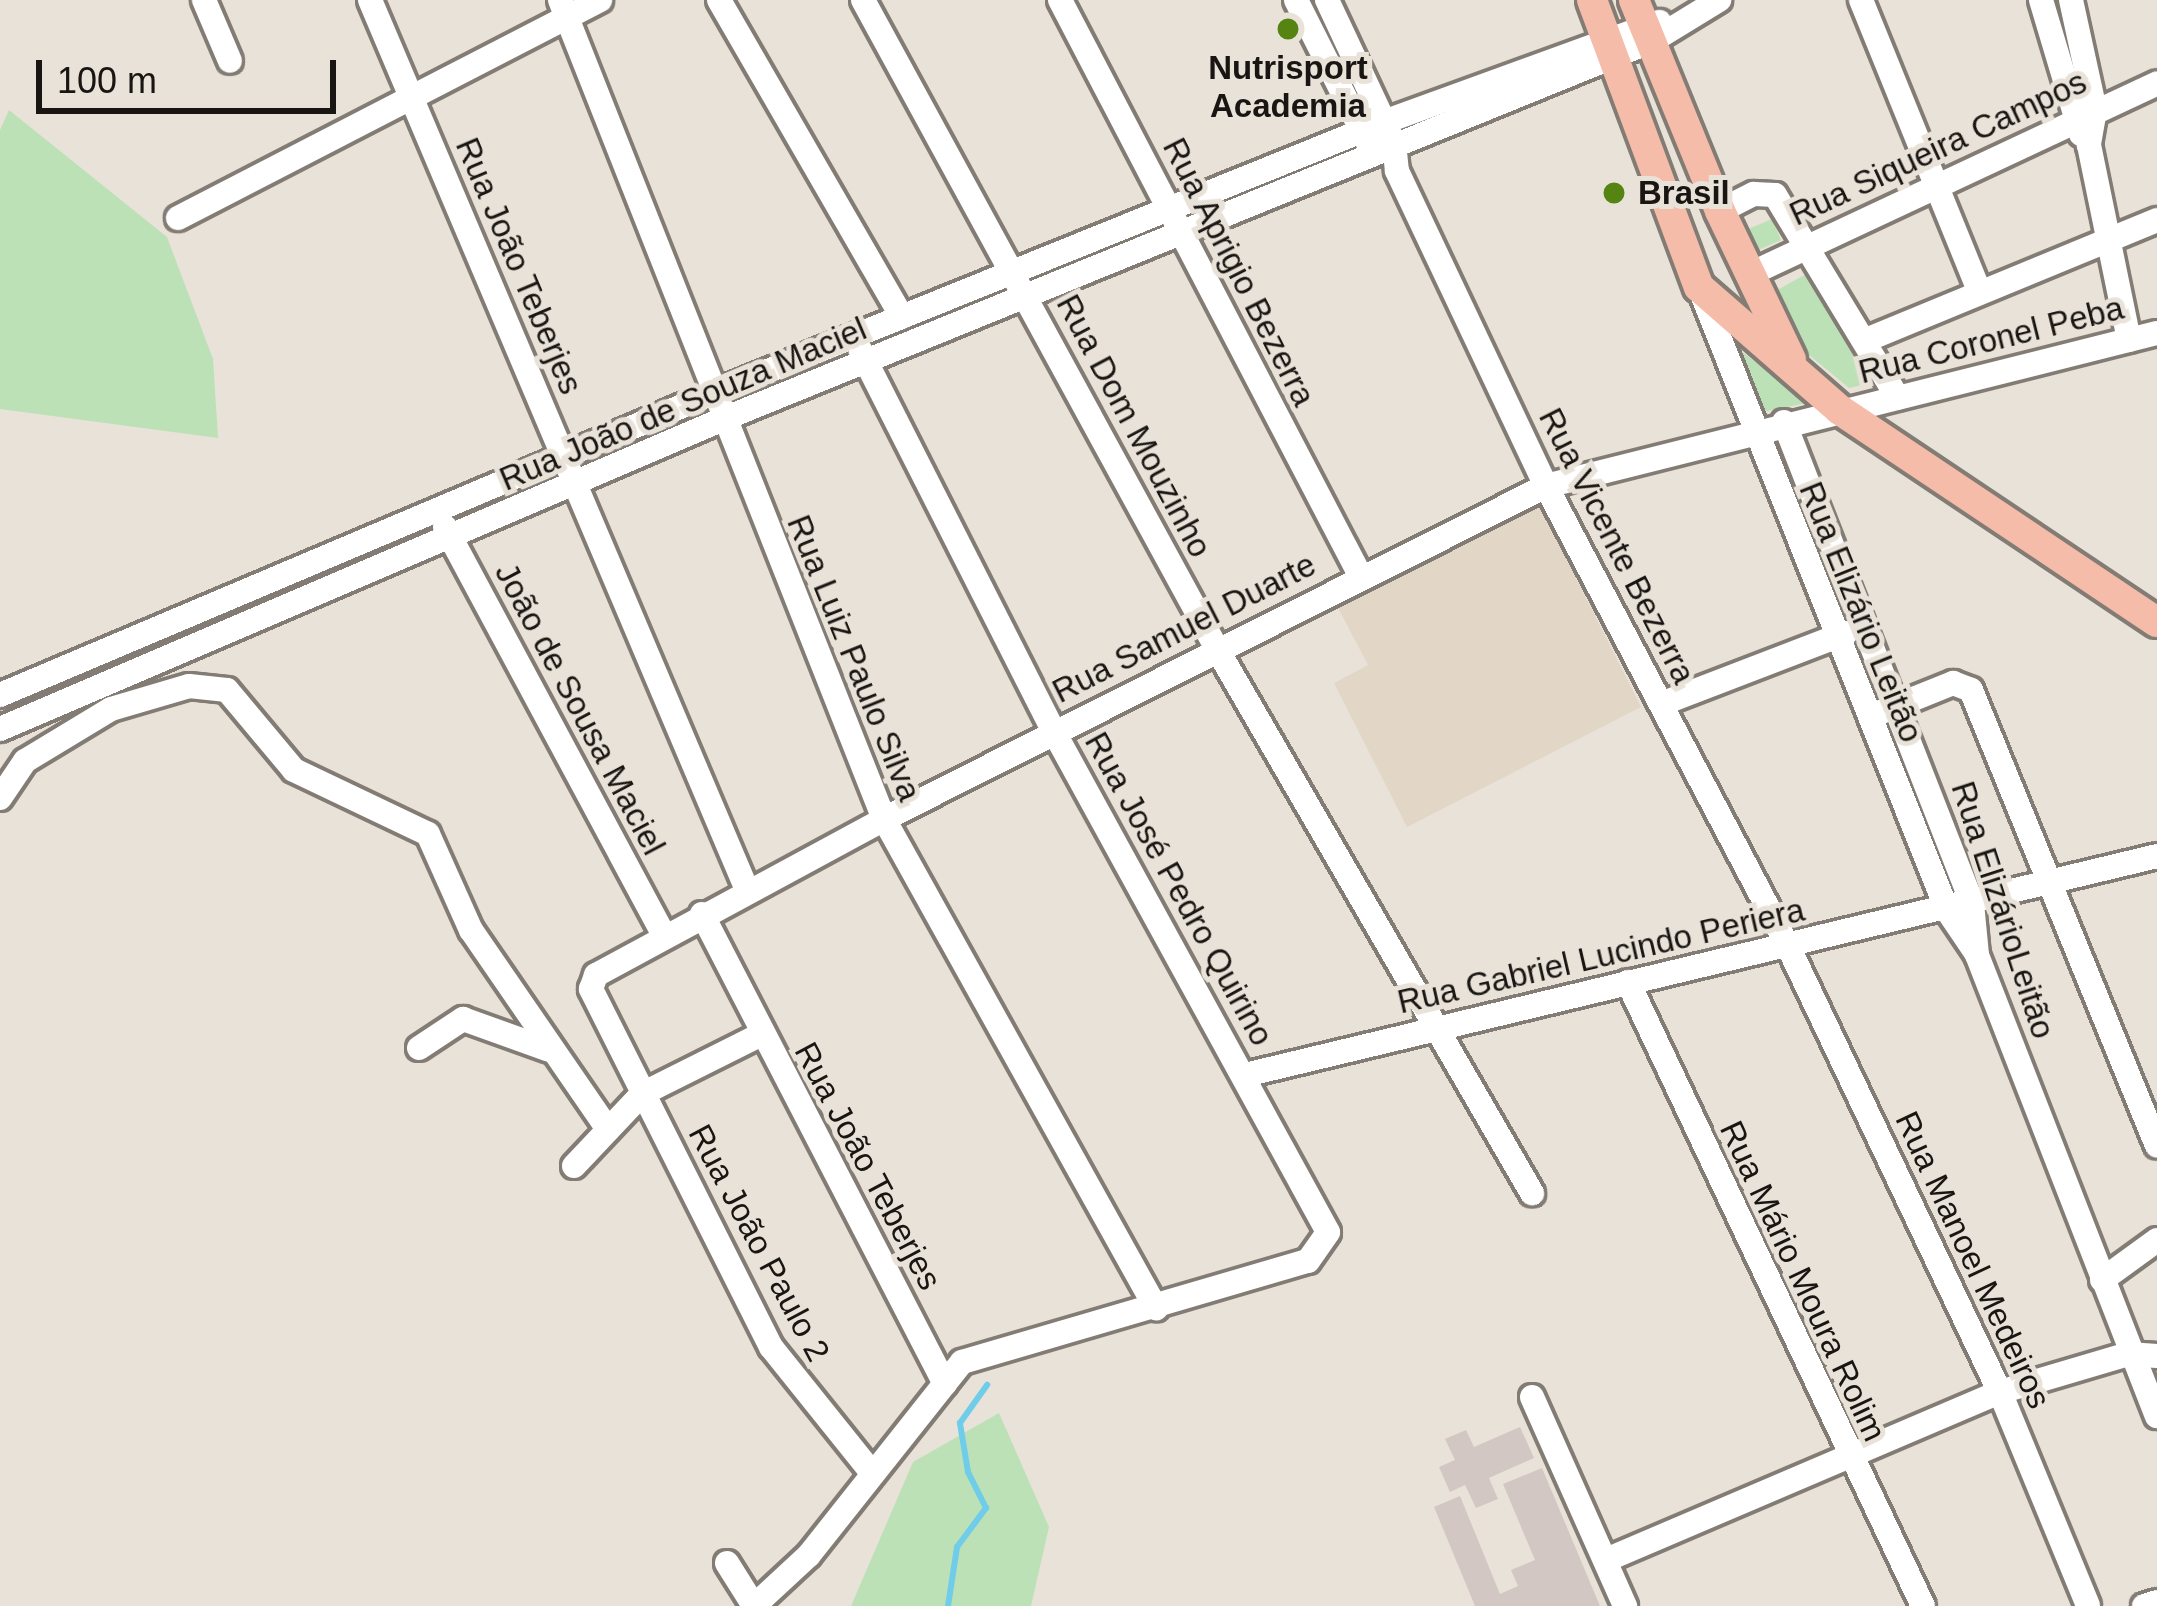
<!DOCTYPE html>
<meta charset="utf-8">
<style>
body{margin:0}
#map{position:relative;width:2157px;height:1606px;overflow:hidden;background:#e9e2d8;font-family:Helvetica,sans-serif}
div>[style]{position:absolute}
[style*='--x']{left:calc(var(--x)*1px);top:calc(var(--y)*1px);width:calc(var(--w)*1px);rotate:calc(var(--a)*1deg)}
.built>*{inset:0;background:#e2d7c7}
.green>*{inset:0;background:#bce1b7;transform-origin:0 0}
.stream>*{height:6px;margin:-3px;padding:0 3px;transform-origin:3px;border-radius:3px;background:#70cde9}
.building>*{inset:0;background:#d3c7c4}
.roads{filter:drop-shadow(3px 0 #837c74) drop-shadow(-3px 0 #837c74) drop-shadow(0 3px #837c74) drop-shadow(0 -3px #837c74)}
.minor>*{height:24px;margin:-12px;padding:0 12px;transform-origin:12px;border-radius:12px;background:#fff}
.major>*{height:30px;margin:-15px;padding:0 15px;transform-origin:15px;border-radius:15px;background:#f4bca9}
.dots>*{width:33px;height:33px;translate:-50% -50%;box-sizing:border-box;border:6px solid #e9e2d8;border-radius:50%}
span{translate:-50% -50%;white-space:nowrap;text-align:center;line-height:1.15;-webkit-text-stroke:10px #e9e2d8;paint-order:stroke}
.poi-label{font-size:33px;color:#181512;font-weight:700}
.left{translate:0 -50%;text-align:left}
.street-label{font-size:33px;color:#181512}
.scale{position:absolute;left:36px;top:60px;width:300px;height:54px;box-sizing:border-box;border:6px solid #181512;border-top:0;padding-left:15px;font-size:36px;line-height:42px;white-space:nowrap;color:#181512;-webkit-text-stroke:9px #e9e2d8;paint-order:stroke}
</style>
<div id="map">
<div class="built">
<i style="clip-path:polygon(1537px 501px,1641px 707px,1407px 827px,1334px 683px,1368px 665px,1336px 604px)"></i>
</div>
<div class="green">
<i style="clip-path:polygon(9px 110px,167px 237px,213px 359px,218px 438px,0 409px,0 130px)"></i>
<i style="left:1772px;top:219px;width:23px;height:27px;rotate:67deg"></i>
<i style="clip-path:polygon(1806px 274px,1875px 382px,1849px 388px,1791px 340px,1772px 293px)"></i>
<i style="clip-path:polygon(1734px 346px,1781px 381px,1817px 401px,1757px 413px)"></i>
<i style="left:1781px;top:442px;width:156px;height:9px;rotate:69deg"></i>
<i style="clip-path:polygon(999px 1413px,1049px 1527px,1031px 1606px,851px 1606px,913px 1462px)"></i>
</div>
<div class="stream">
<i style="--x:948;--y:1606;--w:60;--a:-81.3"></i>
<i style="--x:957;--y:1547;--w:49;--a:-53.4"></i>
<i style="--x:986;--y:1508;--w:40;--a:-116.6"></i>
<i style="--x:968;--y:1472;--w:50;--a:-99.3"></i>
<i style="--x:960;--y:1423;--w:47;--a:-54.6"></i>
</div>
<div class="building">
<i style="clip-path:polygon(1520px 1427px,1534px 1458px,1489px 1478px,1498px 1499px,1476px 1508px,1465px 1485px,1450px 1492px,1439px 1467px,1455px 1460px,1445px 1439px,1466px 1430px,1474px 1447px)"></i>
<i style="clip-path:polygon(1542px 1468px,1600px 1606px,1475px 1606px,1434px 1507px,1460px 1496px,1500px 1594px,1518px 1586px,1511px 1570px,1535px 1560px,1503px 1484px)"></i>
</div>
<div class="roads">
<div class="minor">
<i style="--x:204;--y:0;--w:66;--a:66.9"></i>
<i style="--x:370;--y:0;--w:967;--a:67.04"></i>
<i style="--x:560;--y:0;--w:881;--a:68.42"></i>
<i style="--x:884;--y:819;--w:560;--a:60.92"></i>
<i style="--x:719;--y:0;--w:366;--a:60"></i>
<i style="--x:863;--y:0;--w:739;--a:61.39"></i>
<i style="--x:1217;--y:649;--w:629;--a:59.93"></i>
<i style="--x:1060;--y:0;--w:649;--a:62.45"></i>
<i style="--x:1296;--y:0;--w:162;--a:63.3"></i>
<i style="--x:1327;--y:0;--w:158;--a:64.9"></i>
<i style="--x:1394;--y:143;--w:28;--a:84"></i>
<i style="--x:1397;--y:171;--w:348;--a:64.7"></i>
<i style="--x:1546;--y:486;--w:520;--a:62.25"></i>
<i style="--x:1788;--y:946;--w:494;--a:64.6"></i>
<i style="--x:2000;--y:1392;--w:231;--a:67.6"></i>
<i style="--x:1861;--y:0;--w:314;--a:67.9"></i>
<i style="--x:2041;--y:0;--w:140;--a:73.4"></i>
<i style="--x:2071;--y:0;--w:113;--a:77.7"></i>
<i style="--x:2095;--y:110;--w:36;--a:100"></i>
<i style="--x:2089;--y:145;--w:199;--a:78.4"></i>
<i style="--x:1720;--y:211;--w:38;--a:-27"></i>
<i style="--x:1754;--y:194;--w:21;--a:3"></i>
<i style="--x:1775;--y:195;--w:237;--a:58.8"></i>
<i style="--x:178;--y:218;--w:475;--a:-27.3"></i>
<i style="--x:1748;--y:275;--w:452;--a:-25.1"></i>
<i style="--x:1700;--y:289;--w:668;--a:68.31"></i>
<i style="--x:1947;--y:910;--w:52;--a:56"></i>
<i style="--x:1866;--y:340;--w:315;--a:-22.4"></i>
<i style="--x:1784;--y:422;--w:516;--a:68.65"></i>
<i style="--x:1972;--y:903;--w:52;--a:84.5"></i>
<i style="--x:1977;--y:955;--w:495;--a:68.7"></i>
<i style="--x:445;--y:527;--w:463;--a:61.8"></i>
<i style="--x:0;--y:695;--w:772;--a:-22.95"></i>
<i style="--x:711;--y:394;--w:726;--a:-22.01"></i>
<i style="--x:1384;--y:122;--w:293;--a:-20"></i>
<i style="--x:1661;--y:704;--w:198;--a:-21"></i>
<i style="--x:1881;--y:712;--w:78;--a:-21.9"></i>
<i style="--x:1953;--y:683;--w:19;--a:21"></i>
<i style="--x:1971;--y:690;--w:492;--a:67.8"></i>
<i style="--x:0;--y:729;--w:784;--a:-23.2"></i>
<i style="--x:721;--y:420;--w:1005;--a:-22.15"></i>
<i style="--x:1652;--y:41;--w:79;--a:-31.5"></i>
<i style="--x:0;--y:798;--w:45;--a:-56"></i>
<i style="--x:25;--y:761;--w:100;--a:-31.2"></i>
<i style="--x:111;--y:709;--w:81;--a:-16.4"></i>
<i style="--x:189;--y:686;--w:38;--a:6"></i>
<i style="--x:227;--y:690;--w:104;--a:50.1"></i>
<i style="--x:294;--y:770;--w:148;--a:25.5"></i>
<i style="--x:428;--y:834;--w:105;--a:65.9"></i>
<i style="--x:471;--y:930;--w:242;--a:55.5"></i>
<i style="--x:702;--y:914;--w:529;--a:62.66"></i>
<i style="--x:1628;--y:982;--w:690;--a:64.7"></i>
<i style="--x:419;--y:1048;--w:53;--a:-33.4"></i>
<i style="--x:463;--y:1019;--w:91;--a:19.8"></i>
<i style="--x:1245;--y:1075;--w:938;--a:-13.5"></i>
<i style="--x:574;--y:1166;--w:99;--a:-46.6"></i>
<i style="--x:642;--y:1094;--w:134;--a:-26.6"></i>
<i style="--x:2102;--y:1280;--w:68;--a:-36"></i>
<i style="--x:1532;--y:1397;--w:229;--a:66"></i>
<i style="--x:872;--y:1473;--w:161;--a:-128.7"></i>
<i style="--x:771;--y:1347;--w:401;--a:-116.7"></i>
<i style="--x:591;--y:989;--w:15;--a:-70"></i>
<i style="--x:596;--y:975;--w:328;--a:-28.4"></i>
<i style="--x:884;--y:819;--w:741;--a:-26.7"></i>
<i style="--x:1546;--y:486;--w:630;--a:-14.06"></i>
<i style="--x:1606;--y:1560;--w:428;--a:-23.1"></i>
<i style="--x:2000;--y:1392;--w:134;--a:-16.5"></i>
<i style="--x:2128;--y:1354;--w:29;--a:4"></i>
<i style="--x:727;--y:1563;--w:51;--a:57.9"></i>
<i style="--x:754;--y:1606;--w:75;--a:-42.8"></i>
<i style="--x:809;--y:1555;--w:246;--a:-51.6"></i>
<i style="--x:962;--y:1362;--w:360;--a:-16.3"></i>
<i style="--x:1308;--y:1261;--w:35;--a:-55"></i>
<i style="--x:1328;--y:1232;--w:570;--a:-118.72"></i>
<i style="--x:1054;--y:732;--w:428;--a:-116.9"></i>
<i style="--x:2144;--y:1606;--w:14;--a:-17"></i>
</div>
<div class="major">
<i style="--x:1592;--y:0;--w:306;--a:69.6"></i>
<i style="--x:1699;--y:287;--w:187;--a:41.1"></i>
<i style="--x:1840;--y:410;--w:381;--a:33.8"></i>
<i style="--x:1634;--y:0;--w:228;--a:67.8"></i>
<i style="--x:1720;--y:211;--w:164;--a:64.4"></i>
</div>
</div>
<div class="dots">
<i style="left:1288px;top:29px;background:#558413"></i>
<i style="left:1614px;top:193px;background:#558413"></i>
</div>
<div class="poi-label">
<span style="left:1288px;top:87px">Nutrisport<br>Academia</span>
<span class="left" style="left:1638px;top:193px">Brasil</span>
</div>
<div class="street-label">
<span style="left:1938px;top:148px;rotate:-25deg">Rua Siqueira Campos</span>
<span style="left:519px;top:266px;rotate:67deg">Rua João Teberjes</span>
<span style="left:1239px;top:272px;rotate:63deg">Rua Aprigio Bezerra</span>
<span style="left:1991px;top:340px;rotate:-14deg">Rua Coronel Peba</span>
<span style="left:683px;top:404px;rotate:-23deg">Rua João de Souza Maciel</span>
<span style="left:1134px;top:426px;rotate:62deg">Rua Dom Mouzinho</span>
<span style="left:1617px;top:546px;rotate:63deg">Rua Vicente Bezerra</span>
<span style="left:1861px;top:612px;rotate:68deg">Rua Elizário Leitão</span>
<span style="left:1184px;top:628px;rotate:-27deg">Rua Samuel Duarte</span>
<span style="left:854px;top:658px;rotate:68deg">Rua Luiz Paulo Silva</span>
<span style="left:580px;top:709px;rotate:62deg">João de Sousa Maciel</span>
<span style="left:1179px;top:889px;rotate:61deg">Rua José Pedro Quirino</span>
<span style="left:2003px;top:910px;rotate:72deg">Rua ElizárioLeitão</span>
<span style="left:1601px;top:956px;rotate:-13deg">Rua Gabriel Lucindo Periera</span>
<span style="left:868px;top:1166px;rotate:62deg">Rua João Teberjes</span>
<span style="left:759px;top:1243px;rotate:62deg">Rua João Paulo 2</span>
<span style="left:1973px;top:1260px;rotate:65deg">Rua Manoel Medeiros</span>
<span style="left:1803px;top:1281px;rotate:65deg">Rua Mário Moura Rolim</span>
</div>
<div class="scale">100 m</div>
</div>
